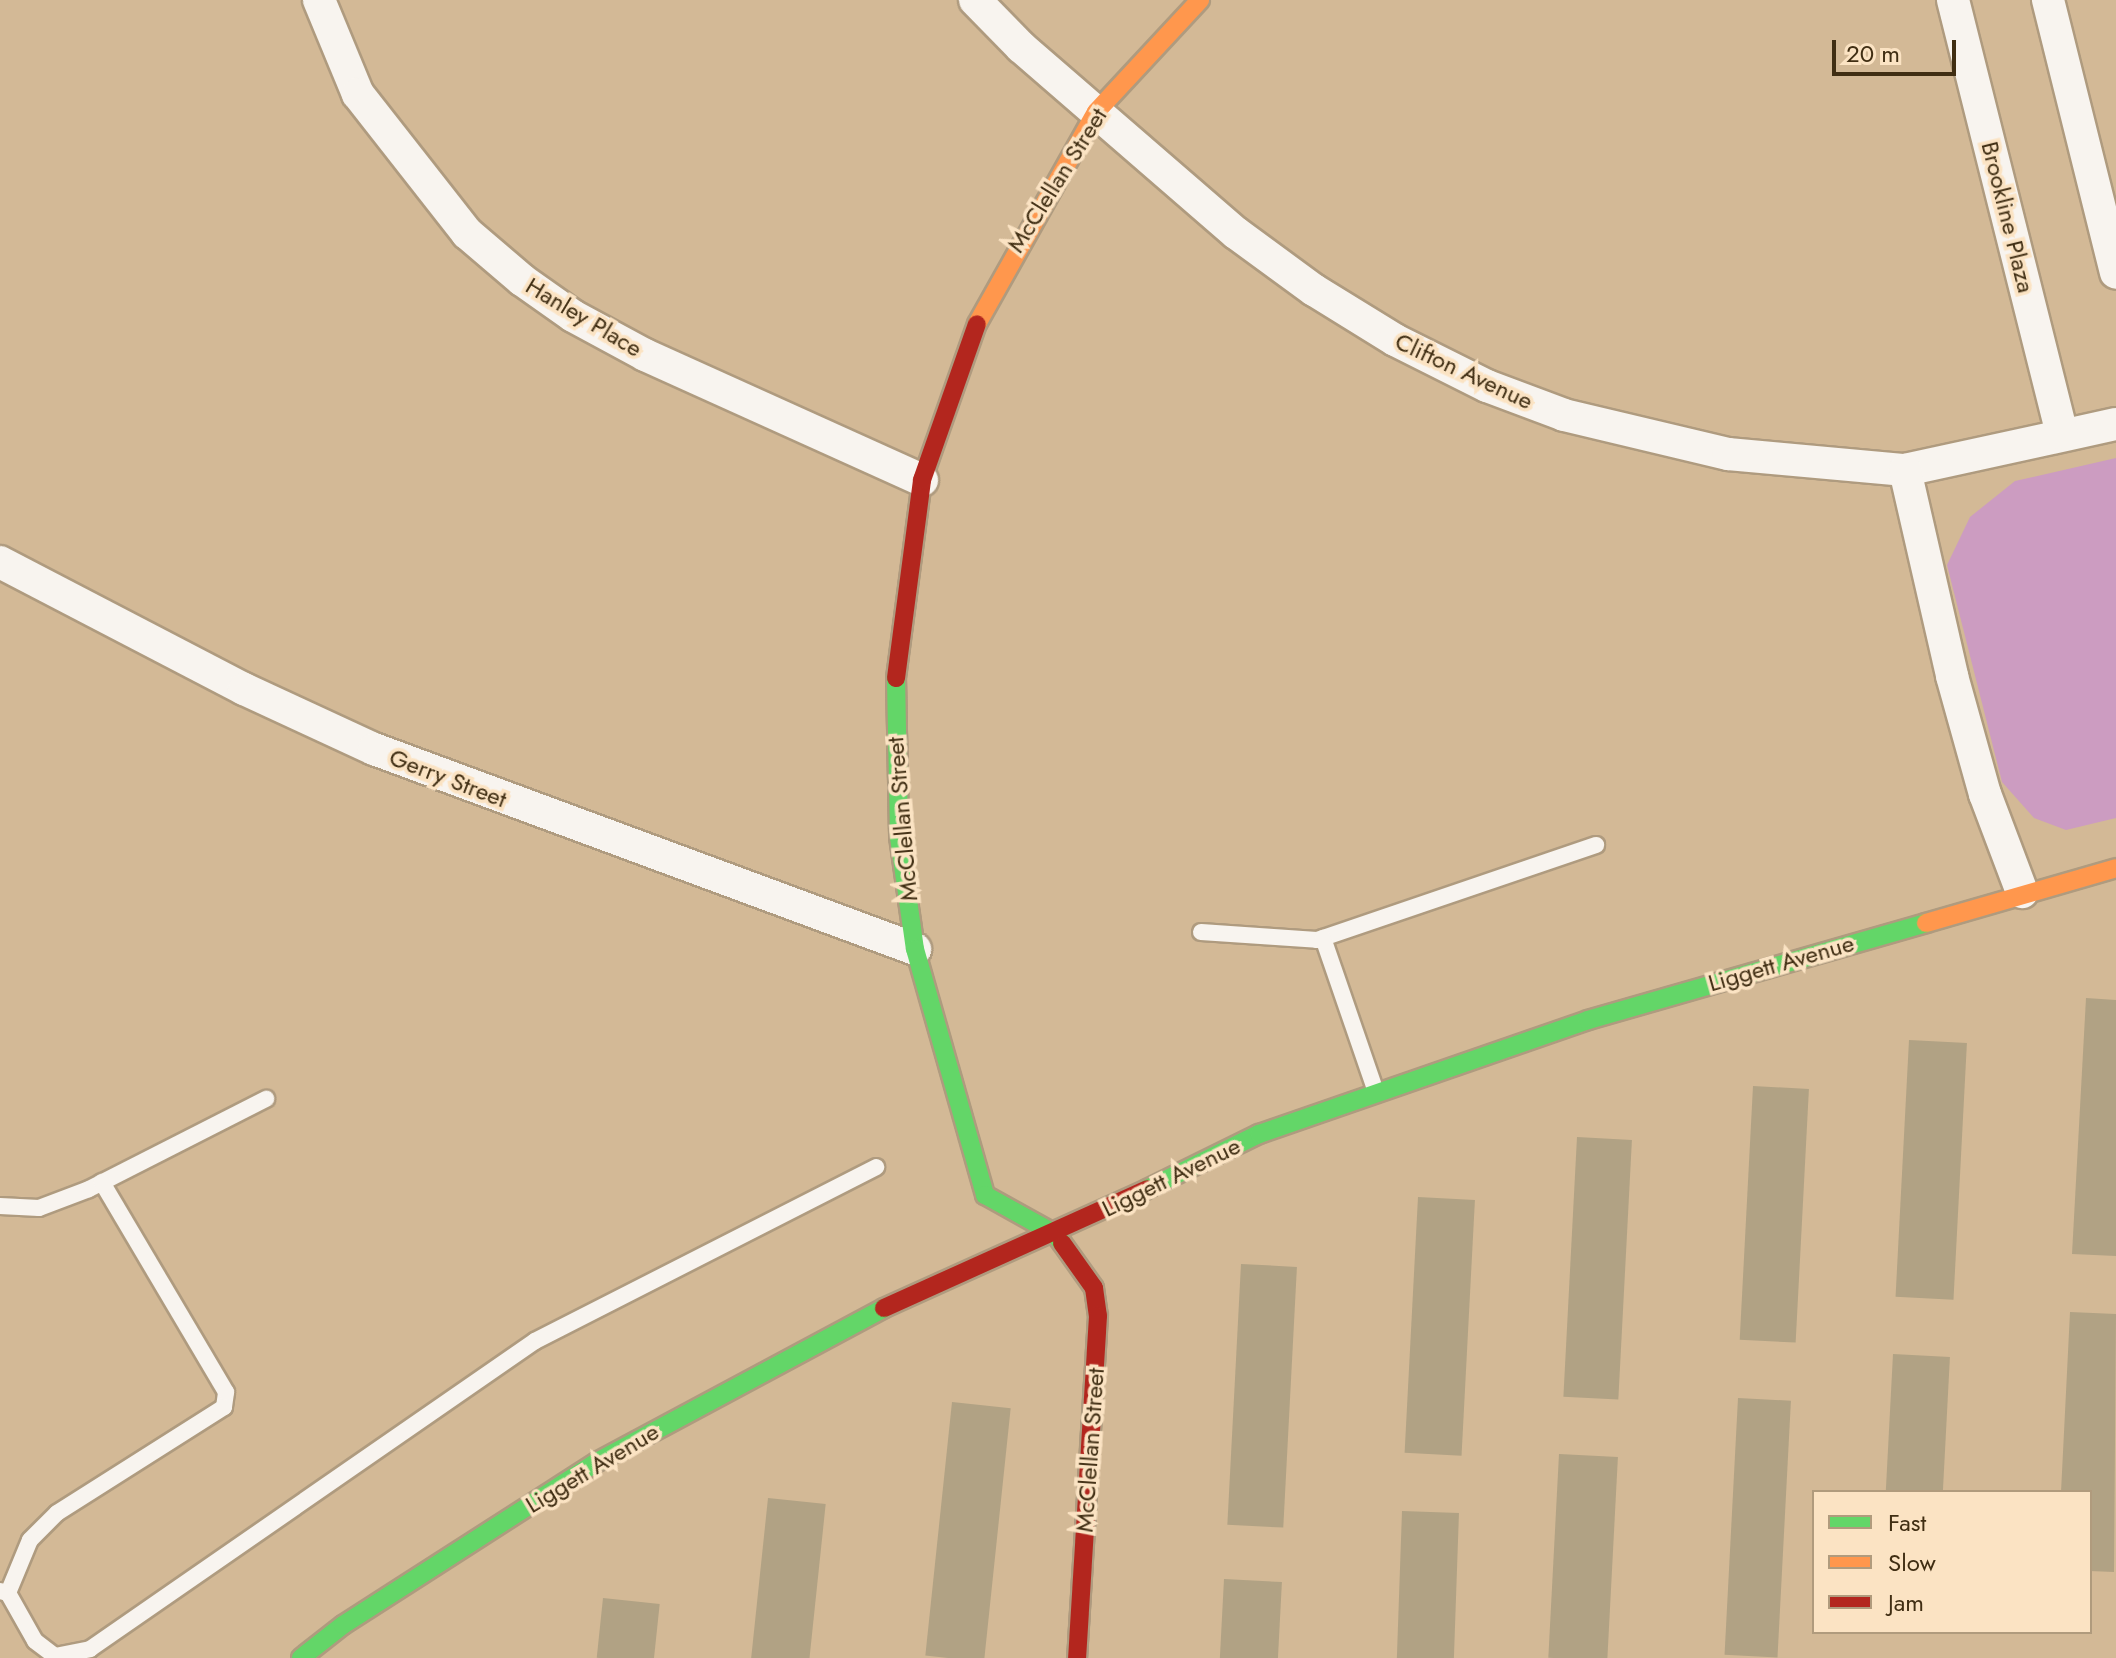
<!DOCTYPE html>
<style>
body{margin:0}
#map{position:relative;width:2116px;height:1658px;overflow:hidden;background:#d3b996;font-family:Jost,sans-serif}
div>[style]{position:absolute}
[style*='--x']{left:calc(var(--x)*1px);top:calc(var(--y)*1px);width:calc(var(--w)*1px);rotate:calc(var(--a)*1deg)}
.green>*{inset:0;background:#cc9cc1}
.building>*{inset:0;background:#b1a284;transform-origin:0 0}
.roads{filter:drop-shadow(2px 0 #af9b7f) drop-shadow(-2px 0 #af9b7f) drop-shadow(0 2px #af9b7f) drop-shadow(0 -2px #af9b7f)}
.lane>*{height:16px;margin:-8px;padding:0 8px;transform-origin:8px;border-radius:8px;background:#f8f4ef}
.street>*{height:32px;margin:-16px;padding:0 16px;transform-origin:16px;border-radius:16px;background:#f8f4ef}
.fast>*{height:18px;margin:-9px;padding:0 9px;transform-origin:9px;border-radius:9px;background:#63d668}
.slow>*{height:18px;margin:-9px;padding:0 9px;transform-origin:9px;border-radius:9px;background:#ff974d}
.jam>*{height:18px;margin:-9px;padding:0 9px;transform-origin:9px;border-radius:9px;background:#b3261e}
span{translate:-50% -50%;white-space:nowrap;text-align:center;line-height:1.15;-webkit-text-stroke:7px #fbe3c3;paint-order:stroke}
.street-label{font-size:24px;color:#402e13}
.legend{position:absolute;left:1812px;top:1490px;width:280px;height:144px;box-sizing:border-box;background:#fbe3c3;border:2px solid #b09b7d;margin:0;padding:10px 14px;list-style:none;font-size:24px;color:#402e13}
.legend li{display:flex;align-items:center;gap:16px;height:40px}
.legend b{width:40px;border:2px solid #b09b7d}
.scale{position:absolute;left:1832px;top:40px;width:124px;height:36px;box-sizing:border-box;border:4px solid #402e13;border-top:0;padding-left:10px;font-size:24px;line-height:28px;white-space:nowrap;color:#402e13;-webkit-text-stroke:6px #fbe3c3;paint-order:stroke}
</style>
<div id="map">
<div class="green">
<i style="clip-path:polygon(2116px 458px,2116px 818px,2066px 830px,2034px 818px,2002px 782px,1947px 565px,1970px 517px,2015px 481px)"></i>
</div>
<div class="building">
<i style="clip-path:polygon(2086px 998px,2116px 1000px,2116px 1256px,2072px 1254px)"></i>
<i style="left:1909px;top:1040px;width:58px;height:257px;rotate:3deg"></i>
<i style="left:1753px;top:1086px;width:56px;height:254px;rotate:3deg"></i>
<i style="left:1577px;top:1137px;width:55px;height:260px;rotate:3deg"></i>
<i style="left:1418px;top:1197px;width:57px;height:256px;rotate:3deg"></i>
<i style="left:1241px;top:1264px;width:56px;height:261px;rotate:3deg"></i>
<i style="clip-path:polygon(2070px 1312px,2116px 1314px,2114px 1572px,2090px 1571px,2090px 1492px,2061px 1492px)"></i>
<i style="left:1893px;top:1354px;width:57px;height:138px;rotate:3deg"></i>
<i style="left:1738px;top:1398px;width:53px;height:257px;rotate:3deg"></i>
<i style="left:952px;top:1402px;width:59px;height:255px;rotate:6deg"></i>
<i style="left:1559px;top:1454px;width:59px;height:204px;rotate:3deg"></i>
<i style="left:768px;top:1498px;width:58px;height:161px;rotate:6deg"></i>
<i style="left:1402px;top:1511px;width:57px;height:147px;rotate:2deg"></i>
<i style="left:1224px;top:1579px;width:58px;height:79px;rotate:3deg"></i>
<i style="left:603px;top:1598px;width:57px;height:60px;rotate:6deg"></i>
</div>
<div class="roads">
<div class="lane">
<i style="--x:1201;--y:932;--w:116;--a:3.9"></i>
<i style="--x:1317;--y:940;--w:295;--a:-18.8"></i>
<i style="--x:1323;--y:938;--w:163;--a:71"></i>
<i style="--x:0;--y:1206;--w:39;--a:3"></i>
<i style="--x:39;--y:1208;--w:53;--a:-20.8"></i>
<i style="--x:89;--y:1189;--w:199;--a:-27"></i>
<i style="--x:0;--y:1591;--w:8;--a:14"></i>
<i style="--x:8;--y:1593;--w:55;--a:60.6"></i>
<i style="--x:35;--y:1641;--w:25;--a:37"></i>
<i style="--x:55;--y:1656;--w:36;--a:-11"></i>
<i style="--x:90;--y:1649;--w:541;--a:-34.69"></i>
<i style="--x:535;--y:1341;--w:383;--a:-27"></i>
<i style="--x:8;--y:1593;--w:57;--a:-67.5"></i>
<i style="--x:30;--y:1540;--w:38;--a:-45"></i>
<i style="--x:57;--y:1513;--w:198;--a:-32.4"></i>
<i style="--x:224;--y:1407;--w:15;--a:-82"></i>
<i style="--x:226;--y:1392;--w:244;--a:-120.6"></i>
</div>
<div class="street">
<i style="--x:319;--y:0;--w:102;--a:67.5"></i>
<i style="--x:358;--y:94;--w:177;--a:51.9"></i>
<i style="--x:467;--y:233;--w:72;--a:40.5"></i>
<i style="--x:522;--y:280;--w:62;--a:35.2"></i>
<i style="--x:573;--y:316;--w:82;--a:28.4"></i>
<i style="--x:645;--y:355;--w:304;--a:24.3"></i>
<i style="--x:975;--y:0;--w:66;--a:45.6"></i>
<i style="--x:1021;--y:47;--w:284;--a:40.9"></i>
<i style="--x:1236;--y:233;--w:97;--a:36.2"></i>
<i style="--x:1314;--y:290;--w:95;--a:31.7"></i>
<i style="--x:1395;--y:340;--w:103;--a:26.6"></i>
<i style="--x:1487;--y:386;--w:82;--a:20.6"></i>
<i style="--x:1564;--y:415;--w:169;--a:13.4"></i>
<i style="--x:1728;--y:454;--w:178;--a:5.2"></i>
<i style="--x:1905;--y:470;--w:216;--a:-12.3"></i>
<i style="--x:1953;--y:0;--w:447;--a:75.9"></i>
<i style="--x:2048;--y:0;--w:281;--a:76"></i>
<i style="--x:1905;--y:470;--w:211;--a:77.1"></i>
<i style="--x:1952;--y:676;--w:123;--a:74.4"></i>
<i style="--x:1985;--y:794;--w:105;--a:69.3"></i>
<i style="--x:0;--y:562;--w:275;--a:27.5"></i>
<i style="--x:244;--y:689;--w:143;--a:24.8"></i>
<i style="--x:374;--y:749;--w:577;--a:20.29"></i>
</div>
<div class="fast">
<i style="--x:896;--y:678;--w:159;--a:88.9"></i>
<i style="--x:899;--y:837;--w:113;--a:81.9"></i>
<i style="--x:915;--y:949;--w:256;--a:74.1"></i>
<i style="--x:985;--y:1195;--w:80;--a:29.1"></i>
<i style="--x:1055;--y:1234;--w:11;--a:52"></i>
<i style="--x:1147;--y:1189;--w:125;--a:-26.2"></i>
<i style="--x:1259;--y:1134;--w:348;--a:-19.1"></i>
<i style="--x:1588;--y:1020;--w:352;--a:-16"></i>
<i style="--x:301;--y:1658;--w:53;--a:-38.2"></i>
<i style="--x:343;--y:1625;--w:302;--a:-32.7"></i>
<i style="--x:597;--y:1462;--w:326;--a:-28.2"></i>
</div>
<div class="slow">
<i style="--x:977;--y:324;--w:243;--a:-60.7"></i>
<i style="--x:1096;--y:112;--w:153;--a:-47.1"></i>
<i style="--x:1926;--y:923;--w:198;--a:-16.1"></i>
</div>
<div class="jam">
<i style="--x:896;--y:678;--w:200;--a:-82.5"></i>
<i style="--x:922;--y:480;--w:165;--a:-70.6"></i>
<i style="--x:1062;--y:1243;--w:55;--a:54.6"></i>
<i style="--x:1094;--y:1288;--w:28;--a:82"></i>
<i style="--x:1098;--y:1316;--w:343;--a:93.5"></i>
<i style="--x:884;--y:1308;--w:289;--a:-24.3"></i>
</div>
</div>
<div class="street-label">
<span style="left:1057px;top:180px;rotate:-58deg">McClellan Street</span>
<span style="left:2008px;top:217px;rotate:76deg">Brookline Plaza</span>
<span style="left:584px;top:317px;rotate:31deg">Hanley Place</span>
<span style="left:1464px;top:371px;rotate:25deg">Clifton Avenue</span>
<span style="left:448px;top:778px;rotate:21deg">Gerry Street</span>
<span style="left:902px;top:819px;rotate:-95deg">McClellan Street</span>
<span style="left:1781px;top:963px;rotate:-16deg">Liggett Avenue</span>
<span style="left:1171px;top:1177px;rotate:-26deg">Liggett Avenue</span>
<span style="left:1090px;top:1450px;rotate:-86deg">McClellan Street</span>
<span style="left:592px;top:1468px;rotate:-31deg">Liggett Avenue</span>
</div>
<ul class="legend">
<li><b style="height:10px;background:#63d668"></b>Fast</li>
<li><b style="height:10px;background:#ff974d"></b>Slow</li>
<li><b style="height:10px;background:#b3261e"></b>Jam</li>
</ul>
<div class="scale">20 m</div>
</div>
